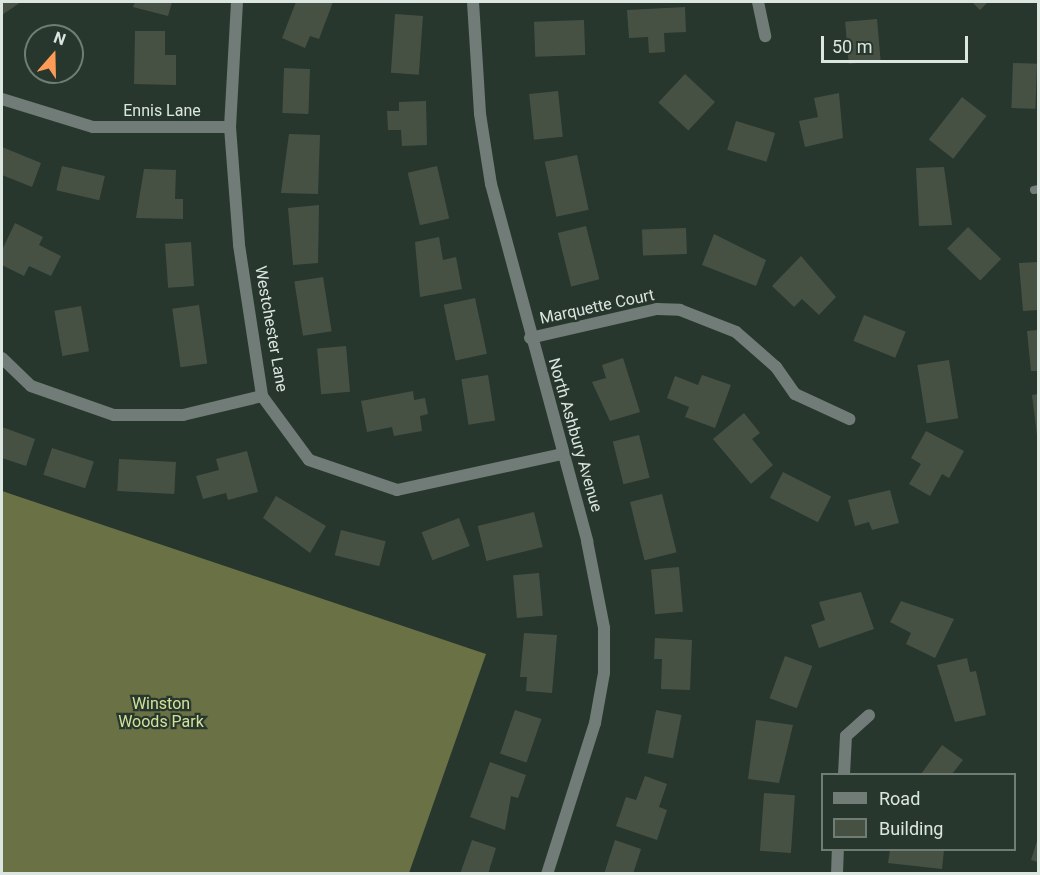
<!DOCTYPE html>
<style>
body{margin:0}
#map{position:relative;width:1040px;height:875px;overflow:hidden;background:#27372e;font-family:Roboto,sans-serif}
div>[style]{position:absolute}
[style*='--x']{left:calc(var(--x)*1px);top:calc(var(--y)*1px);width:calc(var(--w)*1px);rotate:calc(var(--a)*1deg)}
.forest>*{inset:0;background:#697145}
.building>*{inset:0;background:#465143;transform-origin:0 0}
.lane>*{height:8px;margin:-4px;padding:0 4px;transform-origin:4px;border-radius:4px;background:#717b78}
.street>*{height:12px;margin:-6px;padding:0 6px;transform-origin:6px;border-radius:6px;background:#717b78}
span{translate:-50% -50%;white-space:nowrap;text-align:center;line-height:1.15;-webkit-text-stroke:4.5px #27372e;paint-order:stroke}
.street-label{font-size:16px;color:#dce6e0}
.park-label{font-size:16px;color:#d4e199}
.frame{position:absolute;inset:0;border:3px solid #dce6e0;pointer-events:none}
.legend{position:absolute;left:821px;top:773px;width:195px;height:78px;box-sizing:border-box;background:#27372e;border:2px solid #6f7d75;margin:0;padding:8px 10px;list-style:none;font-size:18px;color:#dce6e0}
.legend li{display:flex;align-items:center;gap:12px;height:30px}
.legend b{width:30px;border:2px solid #6f7d75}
.north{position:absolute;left:24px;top:24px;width:60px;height:60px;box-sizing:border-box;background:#27372e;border:2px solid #6f7d75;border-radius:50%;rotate:20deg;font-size:16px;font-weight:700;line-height:24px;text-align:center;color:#dce6e0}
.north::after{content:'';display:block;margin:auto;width:21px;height:27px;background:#fe9c57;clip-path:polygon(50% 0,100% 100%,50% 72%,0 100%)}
.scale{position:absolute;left:821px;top:36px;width:147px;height:27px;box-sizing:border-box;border:3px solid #dce6e0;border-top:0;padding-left:8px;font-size:18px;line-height:21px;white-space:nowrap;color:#dce6e0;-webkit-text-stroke:4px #27372e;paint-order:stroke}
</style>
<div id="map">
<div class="forest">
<i style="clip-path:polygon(2px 491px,486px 654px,409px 873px,2px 873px)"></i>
</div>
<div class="building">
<i style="clip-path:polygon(2px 2px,21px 2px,2px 15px)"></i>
<i style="clip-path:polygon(135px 2px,172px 2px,168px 16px,133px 7px)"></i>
<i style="clip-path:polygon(296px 2px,333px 2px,319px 39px,310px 36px,305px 48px,282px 38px)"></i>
<i style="clip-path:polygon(972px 2px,988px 2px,980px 10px)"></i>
<i style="clip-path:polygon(685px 7px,686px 32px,664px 33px,665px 52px,649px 53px,648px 37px,629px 38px,627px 10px)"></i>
<i style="left:395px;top:14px;width:28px;height:59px;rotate:4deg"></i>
<i style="left:877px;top:19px;width:42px;height:32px;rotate:85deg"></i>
<i style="left:584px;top:20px;width:35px;height:50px;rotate:88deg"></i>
<i style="clip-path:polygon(135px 31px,165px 31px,165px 55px,176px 55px,176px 85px,134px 84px)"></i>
<i style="left:1013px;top:63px;width:24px;height:45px;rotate:2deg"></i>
<i style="left:284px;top:68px;width:26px;height:45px;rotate:2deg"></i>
<i style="left:685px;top:74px;width:41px;height:39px;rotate:43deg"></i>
<i style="left:558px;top:91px;width:46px;height:29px;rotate:84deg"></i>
<i style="clip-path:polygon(839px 93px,843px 138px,805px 147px,799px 121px,818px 117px,814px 98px)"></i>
<i style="left:962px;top:97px;width:31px;height:54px;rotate:38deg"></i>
<i style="clip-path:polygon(426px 101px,427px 145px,402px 146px,401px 130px,388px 130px,387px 111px,399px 111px,399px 102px)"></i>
<i style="left:736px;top:121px;width:41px;height:30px;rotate:17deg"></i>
<i style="clip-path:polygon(289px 134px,320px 135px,318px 194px,281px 193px)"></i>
<i style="clip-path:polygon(2px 147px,41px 163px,32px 187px,2px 175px)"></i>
<i style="left:577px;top:155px;width:56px;height:33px;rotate:78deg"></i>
<i style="left:62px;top:166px;width:44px;height:25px;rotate:13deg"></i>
<i style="left:437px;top:166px;width:54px;height:30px;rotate:77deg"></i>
<i style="clip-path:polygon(944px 167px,952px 225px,919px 226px,916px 168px)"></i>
<i style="clip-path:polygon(144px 169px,176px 170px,175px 199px,183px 199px,183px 219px,136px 218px)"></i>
<i style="clip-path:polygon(319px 205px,318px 263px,293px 265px,288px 208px)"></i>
<i style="clip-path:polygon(15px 223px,43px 237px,39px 245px,61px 256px,51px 276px,29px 266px,24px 276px,2px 265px,2px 250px)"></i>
<i style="left:586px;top:226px;width:55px;height:29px;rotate:76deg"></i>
<i style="left:968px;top:227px;width:46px;height:30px;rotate:44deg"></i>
<i style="left:686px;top:228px;width:26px;height:44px;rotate:88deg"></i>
<i style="clip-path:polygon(714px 234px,766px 260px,756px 286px,702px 265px)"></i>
<i style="clip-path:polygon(439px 237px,443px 260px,456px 257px,462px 289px,420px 297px,415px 242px)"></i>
<i style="left:191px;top:242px;width:44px;height:26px;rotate:86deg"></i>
<i style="clip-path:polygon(801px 256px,836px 297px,819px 315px,802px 299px,794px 307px,772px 286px)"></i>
<i style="clip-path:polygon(1038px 262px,1038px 310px,1023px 311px,1019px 263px)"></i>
<i style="left:323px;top:277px;width:55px;height:29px;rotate:81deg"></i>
<i style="left:475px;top:298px;width:57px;height:32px;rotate:78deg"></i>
<i style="left:199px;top:305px;width:59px;height:27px;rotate:82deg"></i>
<i style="left:81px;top:306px;width:46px;height:27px;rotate:80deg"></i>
<i style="left:864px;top:315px;width:45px;height:28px;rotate:22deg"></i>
<i style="clip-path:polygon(1038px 330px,1038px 371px,1031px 371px,1027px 331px)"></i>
<i style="left:346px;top:346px;width:46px;height:29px;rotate:85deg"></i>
<i style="clip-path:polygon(623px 358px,640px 412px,610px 421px,592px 382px,606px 378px,602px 365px)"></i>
<i style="left:949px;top:360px;width:59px;height:32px;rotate:81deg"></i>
<i style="left:488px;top:375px;width:46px;height:27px;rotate:81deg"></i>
<i style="clip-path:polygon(702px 375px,731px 385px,715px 428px,685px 417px,689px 407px,667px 398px,675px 376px,698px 385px)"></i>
<i style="clip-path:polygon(413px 391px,414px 400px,425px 398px,428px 414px,420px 416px,422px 431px,394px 436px,392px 427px,367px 432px,361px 401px)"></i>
<i style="clip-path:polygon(1038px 394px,1038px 435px,1037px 435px,1032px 395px)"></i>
<i style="clip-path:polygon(744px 413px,760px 433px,752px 439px,773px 465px,751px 484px,713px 439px)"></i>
<i style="clip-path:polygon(2px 427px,35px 439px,26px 466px,2px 458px)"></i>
<i style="clip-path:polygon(926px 431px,964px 451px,949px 478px,942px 474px,930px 496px,909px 484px,921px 464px,911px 458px)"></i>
<i style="left:639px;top:435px;width:44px;height:27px;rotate:76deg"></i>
<i style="left:52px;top:448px;width:44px;height:28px;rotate:18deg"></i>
<i style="clip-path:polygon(247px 451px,258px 492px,228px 500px,226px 493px,203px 499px,196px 476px,219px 470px,216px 459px)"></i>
<i style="left:119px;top:459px;width:57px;height:32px;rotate:3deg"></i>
<i style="left:783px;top:472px;width:54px;height:29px;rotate:27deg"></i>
<i style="clip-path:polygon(890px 490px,899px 523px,872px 530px,869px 522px,855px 526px,848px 500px)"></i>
<i style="left:662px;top:494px;width:60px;height:33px;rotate:76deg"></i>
<i style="clip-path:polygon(276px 496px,326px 526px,310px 553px,263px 518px)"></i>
<i style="left:534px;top:512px;width:36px;height:58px;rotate:76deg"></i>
<i style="left:459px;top:518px;width:30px;height:40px;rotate:69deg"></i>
<i style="left:341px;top:530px;width:46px;height:26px;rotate:14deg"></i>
<i style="left:679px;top:567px;width:45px;height:28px;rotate:85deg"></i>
<i style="left:539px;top:573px;width:43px;height:26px;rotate:85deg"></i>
<i style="clip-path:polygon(861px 592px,874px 629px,819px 648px,811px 625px,825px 620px,819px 602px)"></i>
<i style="clip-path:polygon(901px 601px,954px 619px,935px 658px,906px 644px,911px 633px,890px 622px)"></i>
<i style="clip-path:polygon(524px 633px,557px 635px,552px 693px,526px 691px,527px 677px,520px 677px)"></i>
<i style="clip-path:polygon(655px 638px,692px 640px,690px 690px,661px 689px,662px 659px,654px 659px)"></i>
<i style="left:785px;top:656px;width:29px;height:45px;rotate:20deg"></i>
<i style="clip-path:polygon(967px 658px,970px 672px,976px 671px,986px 715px,955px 722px,937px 665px)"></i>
<i style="left:515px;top:710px;width:28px;height:46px;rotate:19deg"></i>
<i style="left:656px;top:710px;width:26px;height:44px;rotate:11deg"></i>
<i style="clip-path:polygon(756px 720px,793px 725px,779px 783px,748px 779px)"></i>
<i style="clip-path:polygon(942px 745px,963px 760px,952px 774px,921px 774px)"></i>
<i style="clip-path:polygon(490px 762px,526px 775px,518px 798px,511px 796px,505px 830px,470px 817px)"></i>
<i style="clip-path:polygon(645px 776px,667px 784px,659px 807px,667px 810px,657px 840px,616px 826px,626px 797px,636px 800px)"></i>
<i style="left:764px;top:793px;width:31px;height:58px;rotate:4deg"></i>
<i style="clip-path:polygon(1038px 838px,1038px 862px,1031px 860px)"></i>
<i style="clip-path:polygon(472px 840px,496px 848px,488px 874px,460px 874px)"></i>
<i style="clip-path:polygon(615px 840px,641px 849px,633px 874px,604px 874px)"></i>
<i style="clip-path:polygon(890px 850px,944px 850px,942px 869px,888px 863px)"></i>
</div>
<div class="lane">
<i style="--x:1034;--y:190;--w:4;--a:-14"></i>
</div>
<div class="street">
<i style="--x:237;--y:2;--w:125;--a:93.2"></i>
<i style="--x:230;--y:127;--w:118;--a:85.6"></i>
<i style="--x:239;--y:245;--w:153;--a:81.3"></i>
<i style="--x:262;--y:396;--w:79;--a:53.7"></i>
<i style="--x:309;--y:460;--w:93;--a:18.8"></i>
<i style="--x:397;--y:490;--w:169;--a:-12.3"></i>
<i style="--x:473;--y:2;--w:112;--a:86.4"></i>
<i style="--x:480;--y:114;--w:71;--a:81.1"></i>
<i style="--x:491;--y:184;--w:370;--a:74.9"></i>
<i style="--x:587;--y:541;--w:89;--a:78.9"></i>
<i style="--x:604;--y:628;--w:45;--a:90"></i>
<i style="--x:604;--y:673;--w:51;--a:100.2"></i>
<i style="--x:595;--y:723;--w:158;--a:107.6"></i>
<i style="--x:758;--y:2;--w:35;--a:78"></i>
<i style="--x:2;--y:99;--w:95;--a:17.1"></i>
<i style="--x:93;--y:127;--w:137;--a:0"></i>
<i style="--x:530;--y:338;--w:130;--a:-12.9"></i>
<i style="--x:657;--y:309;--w:23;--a:2"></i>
<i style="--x:680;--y:310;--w:60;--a:21.4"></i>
<i style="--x:736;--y:332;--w:53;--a:41.2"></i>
<i style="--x:776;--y:367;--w:33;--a:55"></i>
<i style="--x:795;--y:394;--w:60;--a:24.8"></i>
<i style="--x:2;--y:358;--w:40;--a:44"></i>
<i style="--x:31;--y:386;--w:88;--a:19.3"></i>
<i style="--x:114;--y:415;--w:69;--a:0"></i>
<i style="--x:183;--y:415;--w:81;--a:-13.5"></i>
<i style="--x:844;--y:774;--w:38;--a:-87"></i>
<i style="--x:846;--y:736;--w:31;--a:-42"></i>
<i style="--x:837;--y:874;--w:24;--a:-88"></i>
</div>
<div class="street-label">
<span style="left:162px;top:111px">Ennis Lane</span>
<span style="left:597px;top:307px;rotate:-12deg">Marquette Court</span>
<span style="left:271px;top:329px;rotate:80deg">Westchester Lane</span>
<span style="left:575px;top:435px;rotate:74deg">North Ashbury Avenue</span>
</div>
<div class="park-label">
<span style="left:161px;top:713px">Winston<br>Woods Park</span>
</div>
<div class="frame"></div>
<ul class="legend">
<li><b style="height:8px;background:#717b78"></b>Road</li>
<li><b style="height:16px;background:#465143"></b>Building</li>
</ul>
<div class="north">N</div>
<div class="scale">50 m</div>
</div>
